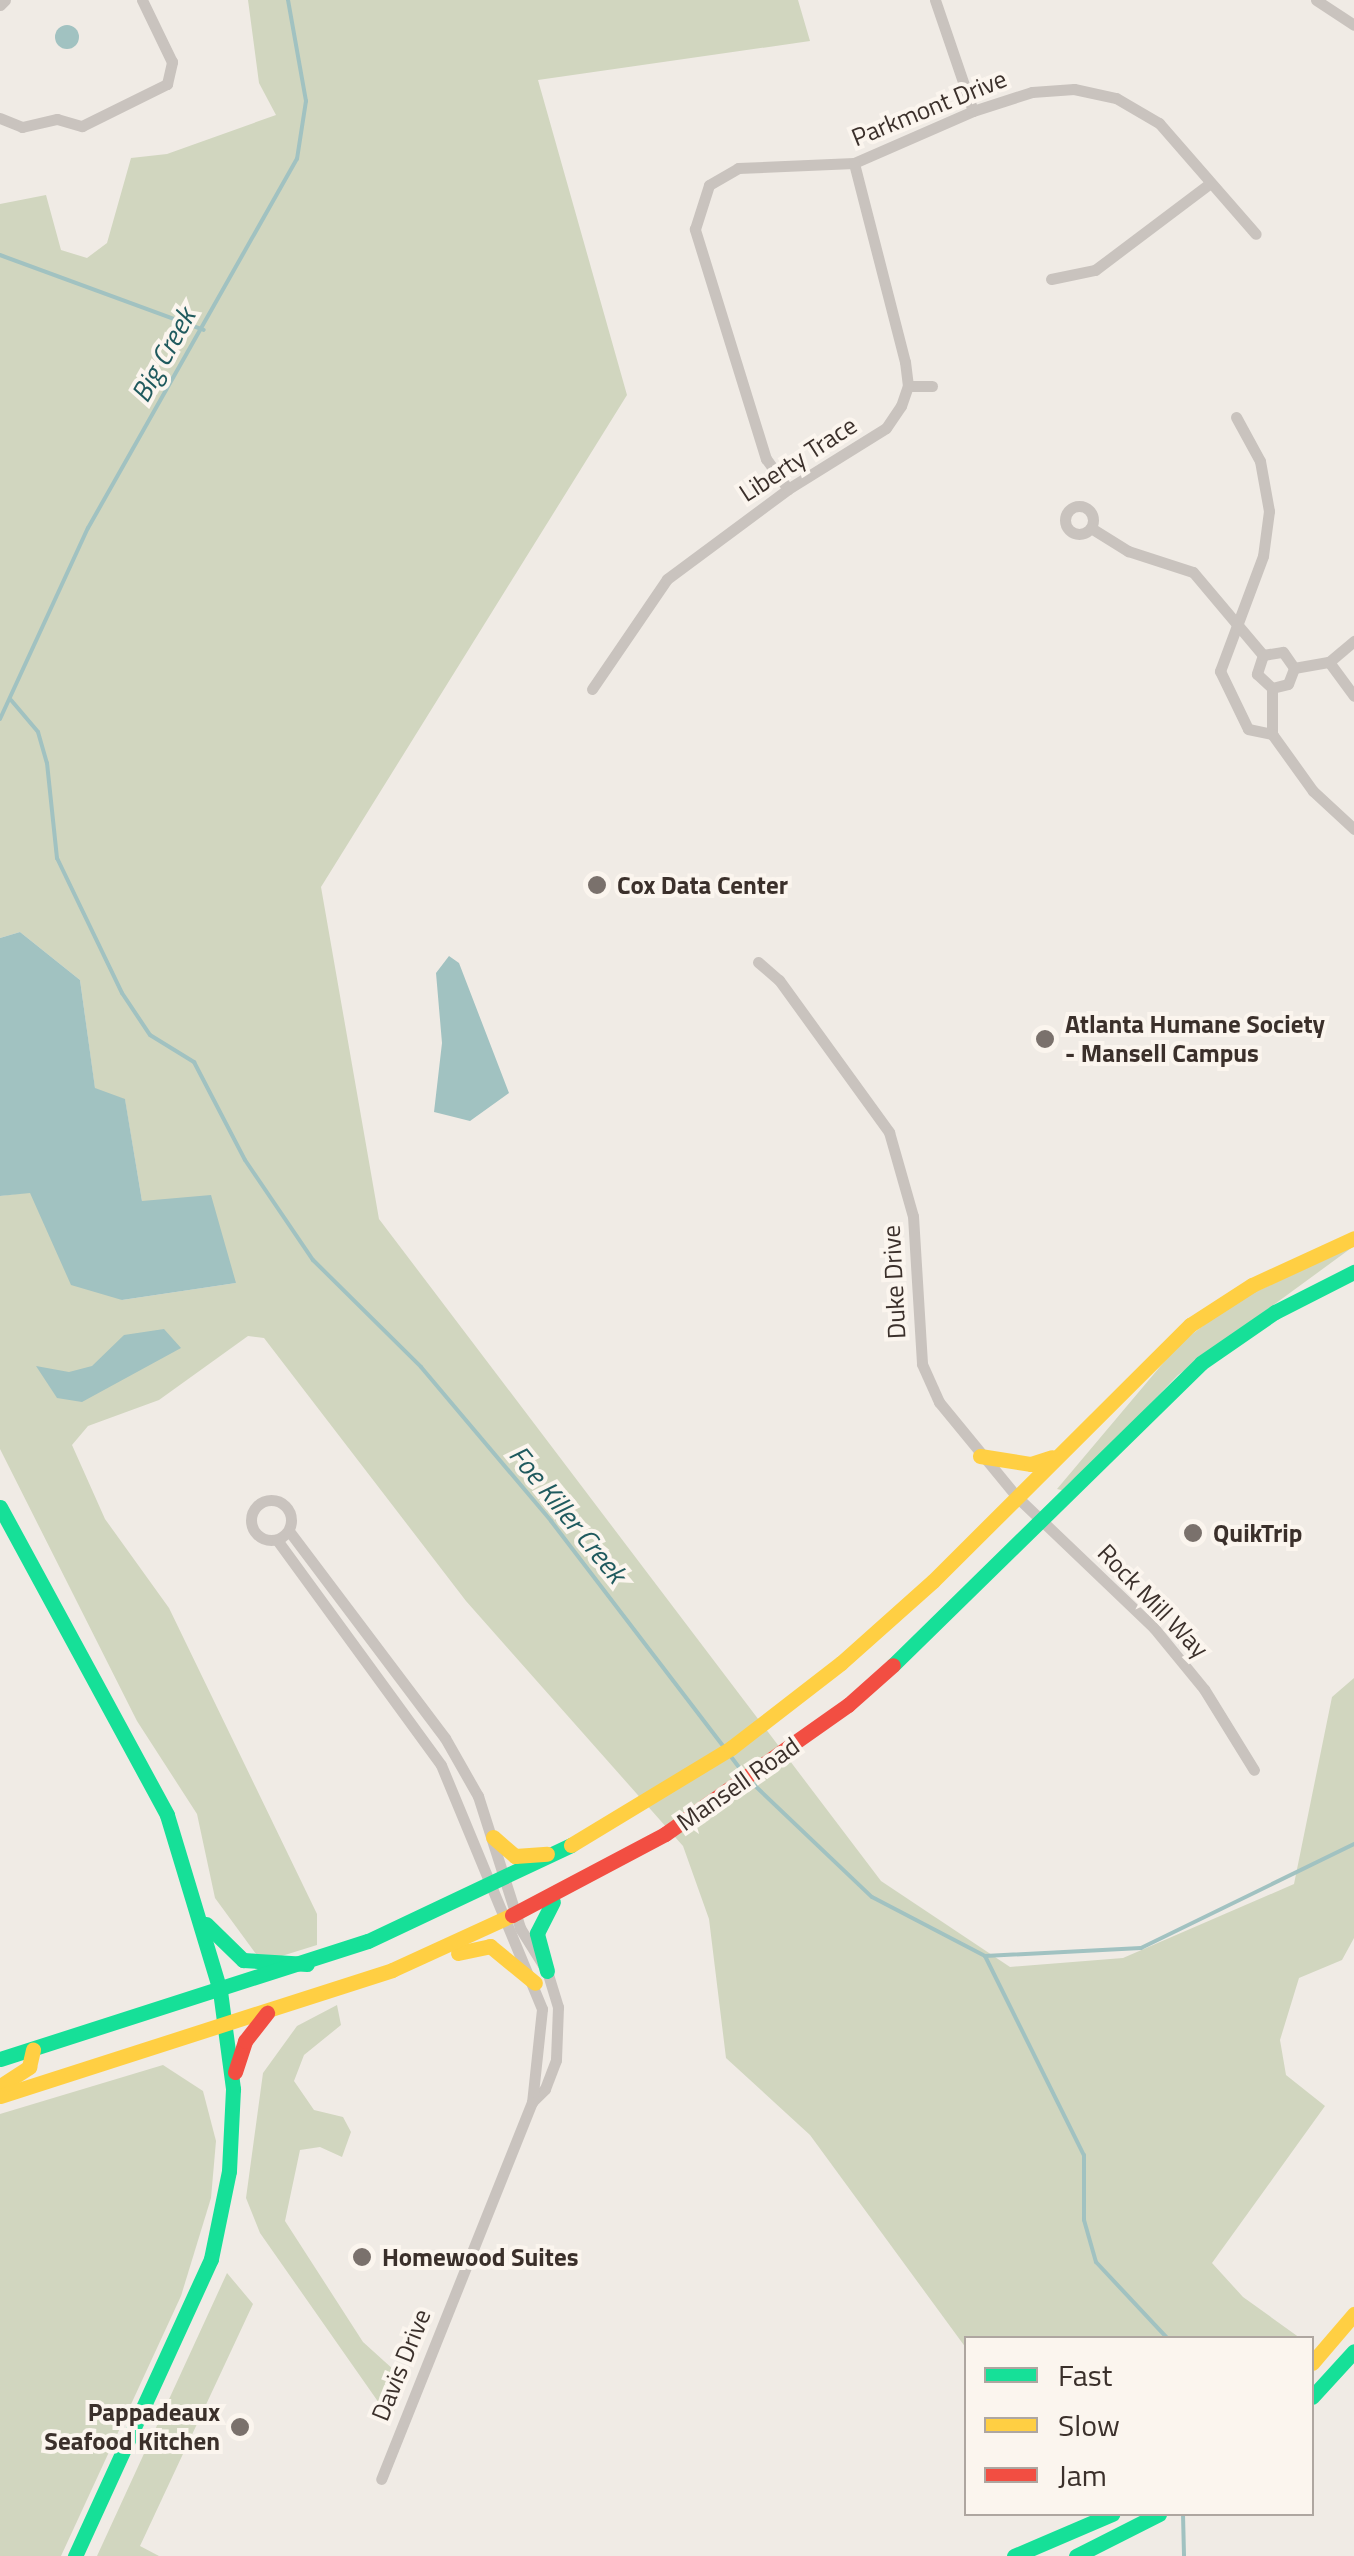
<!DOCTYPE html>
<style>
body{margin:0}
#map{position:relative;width:1354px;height:2556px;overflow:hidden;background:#f0ebe5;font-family:"Titillium Web",sans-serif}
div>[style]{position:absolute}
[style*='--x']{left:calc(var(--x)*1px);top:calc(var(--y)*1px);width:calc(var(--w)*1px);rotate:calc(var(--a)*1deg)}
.green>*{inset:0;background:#d1d6bf}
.water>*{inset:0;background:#a1c2c1}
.round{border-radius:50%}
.stream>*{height:4px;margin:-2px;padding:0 2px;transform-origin:2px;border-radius:2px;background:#a1c2c1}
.street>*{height:11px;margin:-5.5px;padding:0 5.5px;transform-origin:5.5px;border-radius:5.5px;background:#c9c3be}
.street>.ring{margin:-5.5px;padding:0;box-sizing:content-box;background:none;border:11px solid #c9c3be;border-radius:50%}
.fast>*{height:15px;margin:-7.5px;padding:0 7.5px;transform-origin:7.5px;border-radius:7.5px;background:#16e098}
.slow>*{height:15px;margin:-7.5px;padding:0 7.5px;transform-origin:7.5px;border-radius:7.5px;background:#ffcf43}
.jam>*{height:15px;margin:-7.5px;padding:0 7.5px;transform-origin:7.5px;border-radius:7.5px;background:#f24e42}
.dots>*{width:28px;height:28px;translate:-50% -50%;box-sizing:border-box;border:5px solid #fbf5ee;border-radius:50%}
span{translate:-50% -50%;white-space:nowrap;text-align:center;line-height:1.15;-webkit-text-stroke:8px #fbf5ee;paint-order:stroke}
.street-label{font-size:25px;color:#3b302b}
.poi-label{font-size:25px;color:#3b302b;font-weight:700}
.left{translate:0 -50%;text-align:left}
.right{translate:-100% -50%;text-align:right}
.water-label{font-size:28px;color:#1f5a5e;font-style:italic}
.legend{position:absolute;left:964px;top:2336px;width:350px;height:180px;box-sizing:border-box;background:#fbf5ee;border:2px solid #aea6a0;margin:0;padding:12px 18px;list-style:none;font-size:30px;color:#3b302b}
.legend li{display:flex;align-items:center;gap:20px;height:50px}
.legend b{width:50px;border:2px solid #aea6a0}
</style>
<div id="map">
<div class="green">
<i style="clip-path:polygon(248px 0,798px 0,810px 41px,538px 80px,627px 395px,321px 887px,379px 1219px,881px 1881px,1010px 1967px,1123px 1958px,1294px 1884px,1332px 1697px,1354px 1678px,1354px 1938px,1342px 1960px,1299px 1978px,1280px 2040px,1286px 2075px,1325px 2106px,1212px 2263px,1243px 2297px,1300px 2338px,966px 2338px,966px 2348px,810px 2135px,726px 2058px,709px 1919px,683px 1846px,466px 1601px,264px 1338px,248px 1336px,159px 1400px,88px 1426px,72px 1445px,105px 1519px,169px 1608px,317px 1914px,317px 1945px,272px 1959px,256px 1954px,215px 1898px,197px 1814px,137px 1721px,0 1449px,0 1196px,30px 1192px,122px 1300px,236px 1283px,142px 1201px,125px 1100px,95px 1089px,80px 980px,20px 932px,0 938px,0 204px,46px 195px,61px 250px,87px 258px,107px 243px,131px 158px,167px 154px,276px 115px,259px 83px)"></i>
<i style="clip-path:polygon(1354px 1246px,1178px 1375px,1066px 1491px,1057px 1489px,1180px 1343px,1238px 1300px)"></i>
<i style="clip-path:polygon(337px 2005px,341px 2025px,304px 2055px,294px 2081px,314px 2110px,343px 2117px,351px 2132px,342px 2157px,320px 2147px,300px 2150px,285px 2221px,363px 2342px,405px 2380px,394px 2413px,379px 2403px,260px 2233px,246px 2198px,263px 2073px,297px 2026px)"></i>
<i style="clip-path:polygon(163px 2065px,203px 2091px,216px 2141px,211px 2198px,181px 2296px,61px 2556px,0 2556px,0 2114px)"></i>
<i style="clip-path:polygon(227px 2273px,253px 2304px,140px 2546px,159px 2556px,97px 2556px)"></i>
</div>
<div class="water">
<i class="round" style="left:55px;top:25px;width:24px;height:24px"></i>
<i style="clip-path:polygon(20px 932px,80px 980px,95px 1088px,125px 1099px,142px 1201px,211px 1195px,236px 1283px,122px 1300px,71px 1285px,30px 1193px,0 1196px,0 938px)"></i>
<i style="clip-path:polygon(449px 956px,459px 963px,509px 1093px,470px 1121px,434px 1112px,442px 1043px,436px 973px)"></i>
<i style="clip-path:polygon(164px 1329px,181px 1348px,82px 1402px,57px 1398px,36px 1366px,69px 1372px,92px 1366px,124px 1335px)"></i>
</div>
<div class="stream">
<i style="--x:0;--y:255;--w:217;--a:20.2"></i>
<i style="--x:11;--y:700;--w:42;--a:49.8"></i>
<i style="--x:38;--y:732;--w:32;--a:74"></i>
<i style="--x:47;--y:763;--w:96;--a:84"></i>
<i style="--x:57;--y:858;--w:150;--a:64.3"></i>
<i style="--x:122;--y:993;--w:50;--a:56.3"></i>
<i style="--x:150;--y:1035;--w:52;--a:31.5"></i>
<i style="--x:194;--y:1062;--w:110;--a:62.5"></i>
<i style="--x:245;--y:1160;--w:121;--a:55.8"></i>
<i style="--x:313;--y:1260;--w:152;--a:44.7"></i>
<i style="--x:421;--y:1367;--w:202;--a:49.8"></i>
<i style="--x:551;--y:1521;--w:283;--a:52.6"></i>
<i style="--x:0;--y:719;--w:210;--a:-65.3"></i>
<i style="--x:88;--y:528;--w:424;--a:-60.5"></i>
<i style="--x:297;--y:159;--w:59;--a:-81.2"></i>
<i style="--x:306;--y:101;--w:103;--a:-100.1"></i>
<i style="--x:729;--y:1754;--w:25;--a:53"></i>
<i style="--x:750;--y:1781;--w:168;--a:43.6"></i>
<i style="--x:872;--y:1897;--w:127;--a:27.6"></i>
<i style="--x:985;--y:1956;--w:156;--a:-2.9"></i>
<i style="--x:1141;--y:1948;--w:237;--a:-26"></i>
<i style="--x:985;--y:1956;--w:222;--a:63.6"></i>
<i style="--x:1084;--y:2155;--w:65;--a:90"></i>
<i style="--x:1084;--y:2220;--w:44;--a:74.1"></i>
<i style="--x:1096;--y:2262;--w:104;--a:46.9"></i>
<i style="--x:1183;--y:2514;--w:42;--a:88.6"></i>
</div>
<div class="street">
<i style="--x:935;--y:0;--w:117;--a:71.1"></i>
<i style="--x:1316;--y:0;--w:45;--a:33.3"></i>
<i style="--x:0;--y:5;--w:7;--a:-45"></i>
<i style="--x:0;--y:118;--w:24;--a:22"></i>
<i style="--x:22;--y:127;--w:36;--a:-13"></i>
<i style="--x:57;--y:119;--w:26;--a:16"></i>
<i style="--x:82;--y:126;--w:95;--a:-26.3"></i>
<i style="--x:167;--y:84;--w:23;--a:-77"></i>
<i style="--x:172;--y:62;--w:69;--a:-115.8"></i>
<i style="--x:1051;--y:279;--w:45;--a:-11.6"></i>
<i style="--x:1095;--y:270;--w:141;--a:-37"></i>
<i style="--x:908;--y:386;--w:24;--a:0"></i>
<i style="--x:1236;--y:417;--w:50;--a:61.4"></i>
<i style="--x:1260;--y:461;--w:51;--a:79.8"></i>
<i style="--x:1269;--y:511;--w:45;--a:97.6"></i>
<i style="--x:1263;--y:556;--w:123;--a:110.5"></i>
<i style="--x:1220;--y:671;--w:64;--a:64.2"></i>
<i style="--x:1248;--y:729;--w:25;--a:12"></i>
<i style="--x:788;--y:489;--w:37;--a:-126"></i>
<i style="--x:766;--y:459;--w:241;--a:-107.2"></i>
<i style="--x:695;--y:229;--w:46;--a:-72.3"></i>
<i style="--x:709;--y:185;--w:34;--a:-30"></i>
<i style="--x:738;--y:168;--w:116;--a:-2.5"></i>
<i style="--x:854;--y:163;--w:130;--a:-23.6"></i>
<i style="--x:973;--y:111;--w:62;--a:-17.9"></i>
<i style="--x:1032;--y:92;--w:42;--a:-4.1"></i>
<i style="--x:1074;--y:89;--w:43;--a:12.1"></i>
<i style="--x:1116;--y:98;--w:50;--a:30.2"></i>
<i style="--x:1159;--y:123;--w:147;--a:48.9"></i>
<i class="ring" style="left:1065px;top:506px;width:17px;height:17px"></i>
<i style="--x:1091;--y:528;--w:44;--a:31.9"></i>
<i style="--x:1128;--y:551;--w:68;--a:17.9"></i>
<i style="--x:1193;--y:572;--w:109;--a:49.9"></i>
<i style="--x:1263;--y:655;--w:20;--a:108"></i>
<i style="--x:1257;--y:674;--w:21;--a:43"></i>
<i style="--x:1263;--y:655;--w:20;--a:-9"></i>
<i style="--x:1283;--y:652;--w:19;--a:55"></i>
<i style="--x:1329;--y:662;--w:42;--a:53.7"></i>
<i style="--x:1294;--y:668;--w:36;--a:-10"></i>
<i style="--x:1329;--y:662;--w:33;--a:-40"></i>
<i style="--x:1272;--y:688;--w:46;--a:90"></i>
<i style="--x:1272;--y:734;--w:70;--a:54.3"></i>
<i style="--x:1313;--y:791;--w:56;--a:42.8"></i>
<i style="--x:1272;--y:688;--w:16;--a:-14"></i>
<i style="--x:1288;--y:684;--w:17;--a:-69"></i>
<i style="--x:592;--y:689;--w:133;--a:-55.7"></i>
<i style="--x:667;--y:579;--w:151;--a:-36.6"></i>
<i style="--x:788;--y:489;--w:115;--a:-31.9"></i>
<i style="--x:886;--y:428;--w:27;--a:-56"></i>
<i style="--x:901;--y:406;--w:21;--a:-71"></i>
<i style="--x:908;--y:386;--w:24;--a:-97"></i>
<i style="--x:905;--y:362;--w:205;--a:-104.4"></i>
<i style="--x:758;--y:962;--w:28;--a:41"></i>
<i style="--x:779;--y:980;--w:188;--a:54.1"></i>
<i style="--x:889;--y:1132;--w:87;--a:74.1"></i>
<i style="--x:913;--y:1216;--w:148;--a:86.5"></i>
<i style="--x:922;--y:1364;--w:42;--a:65.9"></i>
<i style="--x:939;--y:1402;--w:123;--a:50.6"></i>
<i style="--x:1017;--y:1497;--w:190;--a:43.7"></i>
<i style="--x:1154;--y:1628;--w:79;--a:50.7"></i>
<i style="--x:1204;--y:1689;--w:95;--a:58.3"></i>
<i class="ring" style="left:251px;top:1500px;width:29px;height:29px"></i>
<i style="--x:289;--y:1531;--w:259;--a:53"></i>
<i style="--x:445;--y:1738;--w:67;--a:60.4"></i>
<i style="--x:478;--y:1796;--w:139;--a:72.3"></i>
<i style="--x:520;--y:1928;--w:51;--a:57.9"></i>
<i style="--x:547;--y:1971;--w:38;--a:73"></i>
<i style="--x:558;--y:2007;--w:53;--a:92.2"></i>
<i style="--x:556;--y:2060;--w:31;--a:111"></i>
<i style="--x:545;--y:2089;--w:18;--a:135"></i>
<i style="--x:277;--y:1540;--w:278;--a:53.9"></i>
<i style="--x:441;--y:1765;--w:264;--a:67.5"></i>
<i style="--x:542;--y:2009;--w:94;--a:96.1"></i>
<i style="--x:532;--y:2102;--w:406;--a:111.8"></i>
</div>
<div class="fast">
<i style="--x:0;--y:1507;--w:350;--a:61.5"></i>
<i style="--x:167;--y:1815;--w:184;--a:73.2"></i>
<i style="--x:220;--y:1991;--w:99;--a:82.4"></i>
<i style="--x:233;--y:2089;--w:82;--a:92.8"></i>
<i style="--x:229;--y:2171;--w:90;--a:101.6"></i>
<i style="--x:211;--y:2259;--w:327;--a:114.6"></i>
<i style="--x:893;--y:1665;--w:431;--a:-44.4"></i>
<i style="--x:1201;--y:1363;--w:90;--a:-34.6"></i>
<i style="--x:1275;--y:1312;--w:89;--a:-26.9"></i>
<i style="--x:206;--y:1924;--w:52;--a:44.2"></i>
<i style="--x:243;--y:1960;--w:64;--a:3.6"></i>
<i style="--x:547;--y:1971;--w:39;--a:-105"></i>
<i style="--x:537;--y:1933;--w:35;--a:-63"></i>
<i style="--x:0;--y:2059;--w:386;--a:-17.8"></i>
<i style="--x:368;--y:1941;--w:225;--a:-25.3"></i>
<i style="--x:1312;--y:2397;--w:62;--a:-47.6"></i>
<i style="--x:1014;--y:2556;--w:107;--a:-23.2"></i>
<i style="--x:1076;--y:2556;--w:93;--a:-26.8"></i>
</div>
<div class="slow">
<i style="--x:980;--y:1456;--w:52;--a:8.9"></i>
<i style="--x:1031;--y:1464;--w:22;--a:-18"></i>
<i style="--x:493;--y:1837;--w:29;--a:41"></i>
<i style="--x:515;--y:1856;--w:32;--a:-4"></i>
<i style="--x:571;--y:1845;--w:187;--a:-31.2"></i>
<i style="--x:731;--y:1748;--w:139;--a:-37.7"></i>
<i style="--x:841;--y:1663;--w:123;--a:-41.7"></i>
<i style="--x:933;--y:1581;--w:363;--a:-44.9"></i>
<i style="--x:1190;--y:1325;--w:74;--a:-32.8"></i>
<i style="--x:1252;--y:1285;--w:112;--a:-24.7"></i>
<i style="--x:458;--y:1953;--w:33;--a:-12"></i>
<i style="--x:490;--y:1946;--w:58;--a:39.4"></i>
<i style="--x:0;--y:2086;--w:35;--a:-33"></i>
<i style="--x:29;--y:2067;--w:18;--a:-77"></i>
<i style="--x:0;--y:2096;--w:412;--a:-17.8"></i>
<i style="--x:392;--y:1970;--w:132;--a:-24.6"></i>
<i style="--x:1312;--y:2363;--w:65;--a:-49.4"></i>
</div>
<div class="jam">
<i style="--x:512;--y:1915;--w:173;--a:-27.9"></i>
<i style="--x:665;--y:1834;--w:224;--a:-35.2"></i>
<i style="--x:848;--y:1705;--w:60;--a:-41.6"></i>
<i style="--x:235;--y:2072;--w:33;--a:-72"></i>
<i style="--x:245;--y:2041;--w:36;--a:-52"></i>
</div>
<div class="dots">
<i style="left:597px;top:885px;background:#7a716c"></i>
<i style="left:1045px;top:1039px;background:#7a716c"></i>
<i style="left:1193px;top:1533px;background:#7a716c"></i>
<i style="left:362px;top:2257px;background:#7a716c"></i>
<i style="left:240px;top:2427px;background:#7a716c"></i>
</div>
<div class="street-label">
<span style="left:929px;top:108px;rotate:-22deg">Parkmont Drive</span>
<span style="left:798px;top:459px;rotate:-33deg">Liberty Trace</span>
<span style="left:894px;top:1282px;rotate:-93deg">Duke Drive</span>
<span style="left:1153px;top:1601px;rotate:46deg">Rock Mill Way</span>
<span style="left:738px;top:1784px;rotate:-35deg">Mansell Road</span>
<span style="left:401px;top:2365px;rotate:-68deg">Davis Drive</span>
</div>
<div class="poi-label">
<span class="left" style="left:617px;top:885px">Cox Data Center</span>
<span class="left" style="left:1065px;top:1039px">Atlanta Humane Society<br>- Mansell Campus</span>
<span class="left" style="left:1213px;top:1533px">QuikTrip</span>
<span class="left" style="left:382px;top:2257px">Homewood Suites</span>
<span class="right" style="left:220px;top:2427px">Pappadeaux<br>Seafood Kitchen</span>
</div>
<div class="water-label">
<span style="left:163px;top:355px;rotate:-61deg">Big Creek</span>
<span style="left:568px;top:1514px;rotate:51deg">Foe Killer Creek</span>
</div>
<ul class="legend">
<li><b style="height:12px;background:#16e098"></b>Fast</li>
<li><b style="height:12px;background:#ffcf43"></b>Slow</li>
<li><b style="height:12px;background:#f24e42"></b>Jam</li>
</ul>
</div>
